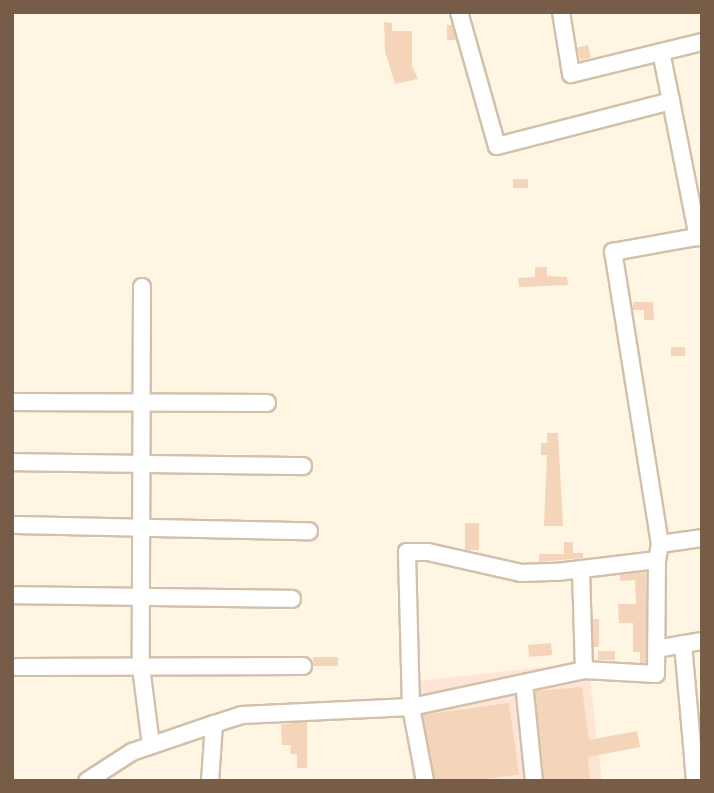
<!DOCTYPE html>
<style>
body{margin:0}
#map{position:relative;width:714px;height:793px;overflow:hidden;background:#fef5e3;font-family:"DM Sans",sans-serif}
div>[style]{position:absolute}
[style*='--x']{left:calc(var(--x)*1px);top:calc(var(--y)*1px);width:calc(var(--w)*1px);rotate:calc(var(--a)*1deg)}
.commercial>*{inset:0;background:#ffe5d6}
.building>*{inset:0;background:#f5d5b9;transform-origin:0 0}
.roads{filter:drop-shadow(2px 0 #d2c0ab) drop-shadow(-2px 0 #d2c0ab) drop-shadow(0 2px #d2c0ab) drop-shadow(0 -2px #d2c0ab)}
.minor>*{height:16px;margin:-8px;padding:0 8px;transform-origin:8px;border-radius:8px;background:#fff}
span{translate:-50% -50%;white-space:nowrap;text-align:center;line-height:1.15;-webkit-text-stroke:6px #fff8eb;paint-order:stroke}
.frame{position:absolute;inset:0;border:14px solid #775c47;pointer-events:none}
</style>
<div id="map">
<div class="commercial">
<i style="clip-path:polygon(588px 662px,602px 781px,413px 781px,402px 683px)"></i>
</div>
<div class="building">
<i style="clip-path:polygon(384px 22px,392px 23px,392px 31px,412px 31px,412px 66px,418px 79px,395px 84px,385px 51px)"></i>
<i style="clip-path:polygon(447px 25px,452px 25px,456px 40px,447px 40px)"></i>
<i style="left:588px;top:45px;width:13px;height:11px;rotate:77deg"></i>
<i style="left:513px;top:179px;width:15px;height:9px"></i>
<i style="clip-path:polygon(535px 267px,547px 267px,547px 276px,567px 277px,568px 285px,519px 287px,518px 278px,535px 277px)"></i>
<i style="clip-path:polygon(633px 302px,653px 302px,654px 320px,644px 320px,644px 310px,633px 310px)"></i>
<i style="left:671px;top:347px;width:14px;height:9px"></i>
<i style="clip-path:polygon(547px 433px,558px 433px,563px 526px,544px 526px,547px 455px,541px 455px,541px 443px,547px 443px)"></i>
<i style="left:465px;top:523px;width:14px;height:27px"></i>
<i style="clip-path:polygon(564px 542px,573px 542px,573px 553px,583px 553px,583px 558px,539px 562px,539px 554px,564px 554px)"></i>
<i style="clip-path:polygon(646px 572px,646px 663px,640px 663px,640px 652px,633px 652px,633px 623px,619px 623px,618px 604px,636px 604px,635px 580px,620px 581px,620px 575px)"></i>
<i style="left:593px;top:619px;width:6px;height:28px"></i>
<i style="left:551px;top:643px;width:12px;height:23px;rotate:85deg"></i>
<i style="left:598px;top:651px;width:17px;height:9px"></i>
<i style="left:313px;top:657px;width:25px;height:9px"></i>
<i style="clip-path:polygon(582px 687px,589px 740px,637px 731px,640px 747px,588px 757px,590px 781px,544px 781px,535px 691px)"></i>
<i style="left:509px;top:703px;width:72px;height:87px;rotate:82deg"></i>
<i style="clip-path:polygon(307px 722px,307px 768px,297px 768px,297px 754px,290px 754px,291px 745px,282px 745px,281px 724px)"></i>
</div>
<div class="roads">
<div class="minor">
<i style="--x:459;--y:12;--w:139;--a:74.2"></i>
<i style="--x:497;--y:146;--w:180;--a:-14.5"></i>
<i style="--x:671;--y:101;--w:50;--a:-101.5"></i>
<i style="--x:561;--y:12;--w:63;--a:80.8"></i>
<i style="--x:571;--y:74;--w:135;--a:-13.7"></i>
<i style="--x:671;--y:101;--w:139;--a:78.8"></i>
<i style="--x:142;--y:287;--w:380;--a:90.2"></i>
<i style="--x:141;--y:667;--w:79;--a:82.7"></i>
<i style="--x:12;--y:402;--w:255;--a:0.2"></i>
<i style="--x:12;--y:462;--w:291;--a:0.8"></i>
<i style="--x:12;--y:525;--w:297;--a:1.2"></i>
<i style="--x:660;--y:544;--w:296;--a:-99.1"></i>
<i style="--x:613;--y:252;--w:90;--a:-10.2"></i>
<i style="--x:581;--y:570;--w:100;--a:88.3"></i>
<i style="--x:584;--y:670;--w:177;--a:167.9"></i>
<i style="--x:411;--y:707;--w:155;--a:-91.5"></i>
<i style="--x:407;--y:552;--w:21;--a:0"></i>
<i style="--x:428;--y:552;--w:95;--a:12.7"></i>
<i style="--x:521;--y:573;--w:36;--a:-2"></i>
<i style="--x:557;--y:572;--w:101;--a:-6.8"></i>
<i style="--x:657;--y:560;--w:16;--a:-79"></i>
<i style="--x:660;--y:544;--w:42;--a:-8.1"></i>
<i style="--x:12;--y:595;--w:280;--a:0.8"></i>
<i style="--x:683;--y:644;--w:113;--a:84.9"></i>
<i style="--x:656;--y:649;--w:47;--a:-9.9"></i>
<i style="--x:17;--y:667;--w:286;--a:-0.2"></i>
<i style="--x:584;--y:670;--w:72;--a:3.2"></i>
<i style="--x:656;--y:674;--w:114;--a:-89.5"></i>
<i style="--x:524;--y:683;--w:99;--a:84.2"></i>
<i style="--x:214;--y:724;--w:29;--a:-18"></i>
<i style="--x:242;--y:715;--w:169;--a:-2.7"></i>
<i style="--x:411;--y:707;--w:75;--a:79.3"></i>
<i style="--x:87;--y:781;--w:54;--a:-32.8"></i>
<i style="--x:132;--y:752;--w:87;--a:-18.9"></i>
<i style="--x:214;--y:724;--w:57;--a:94"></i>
<i style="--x:695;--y:781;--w:24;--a:-95"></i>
<i style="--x:693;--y:757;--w:8;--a:0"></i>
</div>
</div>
<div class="frame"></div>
</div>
